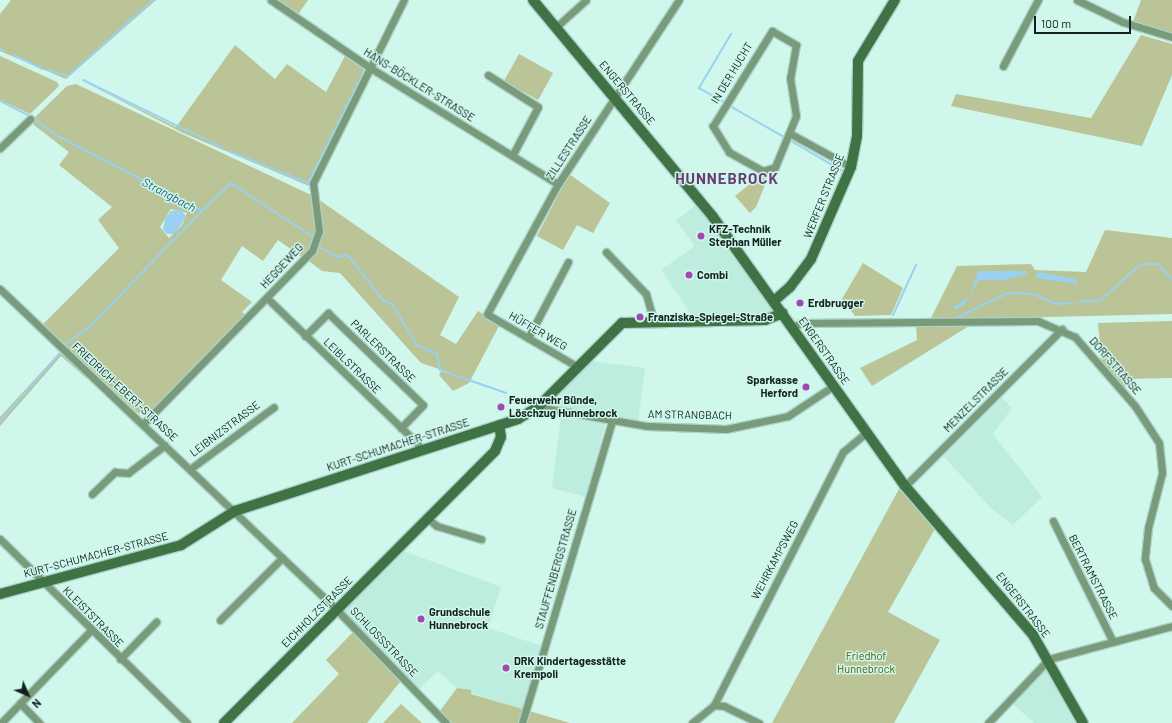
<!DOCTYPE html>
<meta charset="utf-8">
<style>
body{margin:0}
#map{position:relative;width:1172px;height:723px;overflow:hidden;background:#cff7ec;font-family:Barlow,sans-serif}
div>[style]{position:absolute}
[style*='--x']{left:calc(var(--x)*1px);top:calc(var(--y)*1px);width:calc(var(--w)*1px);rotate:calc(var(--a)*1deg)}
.built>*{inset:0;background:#bceddf}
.green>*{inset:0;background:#bac497;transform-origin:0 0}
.water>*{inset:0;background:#9ad1f0}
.stream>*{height:2px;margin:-1px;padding:0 1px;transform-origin:1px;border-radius:1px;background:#9ad1f0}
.roads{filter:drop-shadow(1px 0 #add1c7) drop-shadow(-1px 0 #add1c7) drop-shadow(0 1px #add1c7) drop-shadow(0 -1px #add1c7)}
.street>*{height:7px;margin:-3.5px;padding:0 3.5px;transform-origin:3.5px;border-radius:3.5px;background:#799b7c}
.secondary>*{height:10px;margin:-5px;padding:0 5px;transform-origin:5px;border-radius:5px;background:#3f7346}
.dots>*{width:11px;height:11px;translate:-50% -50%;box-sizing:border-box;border:2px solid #cff7ec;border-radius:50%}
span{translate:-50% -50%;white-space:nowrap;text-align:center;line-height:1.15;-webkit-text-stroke:3px #cff7ec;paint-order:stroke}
.street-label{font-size:11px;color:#13221e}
.poi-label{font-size:11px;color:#13221e;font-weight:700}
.left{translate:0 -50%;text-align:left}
.right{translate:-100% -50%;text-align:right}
.park-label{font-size:11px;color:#4c5800}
.water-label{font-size:12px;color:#1a5c7b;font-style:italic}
.district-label{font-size:15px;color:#693d74;font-weight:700;letter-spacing:1px}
.north{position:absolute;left:8px;top:675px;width:40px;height:40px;-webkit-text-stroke:3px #cff7ec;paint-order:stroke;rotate:135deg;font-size:11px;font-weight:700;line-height:16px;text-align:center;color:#13221e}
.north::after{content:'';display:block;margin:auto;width:14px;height:18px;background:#13221e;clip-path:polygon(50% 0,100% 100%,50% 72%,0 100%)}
.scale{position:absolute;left:1034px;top:16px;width:97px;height:18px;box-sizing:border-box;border:2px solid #13221e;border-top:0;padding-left:5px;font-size:12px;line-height:14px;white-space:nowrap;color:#13221e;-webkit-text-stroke:3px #cff7ec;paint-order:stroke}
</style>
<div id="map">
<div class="built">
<i style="clip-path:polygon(696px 205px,774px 309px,764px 316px,693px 317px,661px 270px,695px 246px,676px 221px)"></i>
<i style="clip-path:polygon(591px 361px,645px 368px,638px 421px,607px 417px,586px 497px,552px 488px,562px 408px,549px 404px)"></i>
<i style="clip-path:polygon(1001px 397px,1012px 408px,993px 434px,1042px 497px,1013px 525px,992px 509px,943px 456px)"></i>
<i style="clip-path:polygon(401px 550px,501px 587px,488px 628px,542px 646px,522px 710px,457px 688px,438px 671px,419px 689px,342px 610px)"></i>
<i style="clip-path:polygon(1044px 668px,1050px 670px,1076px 723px,1034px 723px,1012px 703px)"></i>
</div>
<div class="green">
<i style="clip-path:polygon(11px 0,156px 0,66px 79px,0 51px,0 14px)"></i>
<i style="clip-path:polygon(275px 0,308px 0,297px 16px)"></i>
<i style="clip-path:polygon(1141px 0,1172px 0,1172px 34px,1133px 22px)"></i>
<i style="clip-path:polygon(1141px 35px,1172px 44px,1172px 75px,1142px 146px,951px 106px,956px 94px,1091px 118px)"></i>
<i style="clip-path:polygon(235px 45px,275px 79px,287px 64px,326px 92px,345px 56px,365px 68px,309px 186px,183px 133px,79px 79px,176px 127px)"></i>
<i style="left:519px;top:54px;width:39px;height:31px;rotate:29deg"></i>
<i style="clip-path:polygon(0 56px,57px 82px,59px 86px,30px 114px,0 100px)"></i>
<i style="clip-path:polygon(evenodd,76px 84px,311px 195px,317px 228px,315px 243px,303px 258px,278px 240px,263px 261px,242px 246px,221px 280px,252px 302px,242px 312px,247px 316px,150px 414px,138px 413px,43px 324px,119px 248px,98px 220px,112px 207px,59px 165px,69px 152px,30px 122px,67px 86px,76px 84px,171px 209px,187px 213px,182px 225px,169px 238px,160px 227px,171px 209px)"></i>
<i style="clip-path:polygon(569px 174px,610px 203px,593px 233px,577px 225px,563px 250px,537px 236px)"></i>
<i style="clip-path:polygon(762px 174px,767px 180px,756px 207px,750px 213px,735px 196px)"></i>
<i style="clip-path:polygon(315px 197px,459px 297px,440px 335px,456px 344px,478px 311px,500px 324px,469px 383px,453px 391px,439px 375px,442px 370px,421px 363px,340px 273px,322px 271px,309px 261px,319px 241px)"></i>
<i style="clip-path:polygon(1105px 230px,1172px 238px,1172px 314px,930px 320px,957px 266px,1031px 264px,1035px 270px,1086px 272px)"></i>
<i style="clip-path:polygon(863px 263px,903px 288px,891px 315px,855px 316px,842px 299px)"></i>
<i style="clip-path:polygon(1172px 321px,1172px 378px,1126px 379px,1125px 400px,1098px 366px,1101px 355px,1098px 323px)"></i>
<i style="clip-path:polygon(916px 326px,969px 326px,872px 386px,860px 368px,917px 340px)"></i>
<i style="clip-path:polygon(60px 352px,109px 398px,61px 356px,0 426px,0 417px)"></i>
<i style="clip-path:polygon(899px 489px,936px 527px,888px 612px,940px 640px,894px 723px,772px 723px)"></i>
<i style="clip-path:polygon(354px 631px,400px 682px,367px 723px,292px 723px,339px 674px,326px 660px)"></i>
<i style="clip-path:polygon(457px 688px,471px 690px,471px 694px,570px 723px,452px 723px,440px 711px)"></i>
<i style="clip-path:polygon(401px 704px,422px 723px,383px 723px)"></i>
</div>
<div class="water">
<i style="clip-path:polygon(181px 210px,186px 216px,181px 225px,174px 234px,167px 234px,163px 230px,165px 219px,171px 211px)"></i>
<i style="clip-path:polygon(978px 271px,1026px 271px,1027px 274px,1004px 280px,979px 280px,965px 304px,956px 309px,952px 308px,970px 296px)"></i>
<i style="clip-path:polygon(1038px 272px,1076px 279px,1078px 284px,1041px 279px,1035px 277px)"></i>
</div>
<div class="stream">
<i style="--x:0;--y:49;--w:5;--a:22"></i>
<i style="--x:14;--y:55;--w:32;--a:26"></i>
<i style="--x:347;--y:57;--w:18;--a:34"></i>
<i style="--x:48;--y:70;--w:21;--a:17"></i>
<i style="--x:68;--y:76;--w:114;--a:-41.8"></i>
<i style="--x:83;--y:80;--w:156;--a:25.9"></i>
<i style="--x:0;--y:101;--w:33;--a:27"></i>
<i style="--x:724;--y:102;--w:29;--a:-151"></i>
<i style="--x:699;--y:88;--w:63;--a:-59.3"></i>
<i style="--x:730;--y:106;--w:62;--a:29.9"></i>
<i style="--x:37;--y:121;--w:21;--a:37"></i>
<i style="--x:54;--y:134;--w:167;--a:27.5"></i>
<i style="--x:202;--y:211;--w:40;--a:-44"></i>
<i style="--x:231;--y:183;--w:98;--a:33.4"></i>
<i style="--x:791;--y:141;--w:58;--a:30.1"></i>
<i style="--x:229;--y:151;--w:85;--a:22.1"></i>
<i style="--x:308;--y:183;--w:124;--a:-63.6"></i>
<i style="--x:837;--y:187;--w:17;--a:-69"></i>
<i style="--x:827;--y:209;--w:19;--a:-65"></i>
<i style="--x:321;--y:248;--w:18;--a:29"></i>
<i style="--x:337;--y:257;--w:10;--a:-11"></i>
<i style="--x:347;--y:255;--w:7;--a:45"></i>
<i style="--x:352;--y:260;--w:51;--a:52.2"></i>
<i style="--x:383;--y:300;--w:10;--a:24"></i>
<i style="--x:392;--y:304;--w:48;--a:58.6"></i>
<i style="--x:417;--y:345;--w:22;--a:24"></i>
<i style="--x:437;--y:354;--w:16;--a:79"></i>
<i style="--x:440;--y:370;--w:70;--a:19.2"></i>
<i style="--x:1078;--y:302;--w:23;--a:-5"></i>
<i style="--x:1101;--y:300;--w:54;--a:-42"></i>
<i style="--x:1141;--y:264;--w:17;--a:0"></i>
<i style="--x:1158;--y:264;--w:21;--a:47"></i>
<i style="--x:893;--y:315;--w:55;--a:-65.3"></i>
<i style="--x:958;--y:317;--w:55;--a:-25.6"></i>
<i style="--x:1008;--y:293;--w:25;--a:2"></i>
<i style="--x:1033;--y:294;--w:25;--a:23"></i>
<i style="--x:1056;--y:304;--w:16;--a:-4"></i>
<i style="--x:66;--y:344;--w:29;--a:-36"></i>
<i style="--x:89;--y:327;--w:162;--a:-45.8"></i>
<i style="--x:0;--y:421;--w:91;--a:-48.6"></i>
</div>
<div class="roads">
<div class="street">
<i style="--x:271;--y:0;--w:119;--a:34.4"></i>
<i style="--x:369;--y:67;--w:222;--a:31.8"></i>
<i style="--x:1077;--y:0;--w:51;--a:25.6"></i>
<i style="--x:1123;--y:22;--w:51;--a:17"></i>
<i style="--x:556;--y:27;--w:40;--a:-42"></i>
<i style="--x:772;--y:31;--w:28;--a:30"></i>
<i style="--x:796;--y:45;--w:34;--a:100"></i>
<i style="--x:790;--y:78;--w:38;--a:81"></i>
<i style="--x:796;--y:116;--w:55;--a:112.4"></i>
<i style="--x:775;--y:167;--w:13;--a:162"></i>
<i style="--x:763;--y:171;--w:39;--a:-151"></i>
<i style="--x:729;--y:152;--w:31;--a:-122"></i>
<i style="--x:713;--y:126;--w:112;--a:-58.2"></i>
<i style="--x:1003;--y:66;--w:75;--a:-62.1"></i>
<i style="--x:488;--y:75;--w:59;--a:32.6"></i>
<i style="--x:538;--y:107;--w:55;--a:118"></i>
<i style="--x:791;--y:134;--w:68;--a:28.8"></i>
<i style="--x:0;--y:148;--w:42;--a:-44"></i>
<i style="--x:606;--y:252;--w:58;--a:46.4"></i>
<i style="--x:646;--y:294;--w:29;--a:74"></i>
<i style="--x:0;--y:289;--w:464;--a:43.6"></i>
<i style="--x:336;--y:609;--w:158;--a:46"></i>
<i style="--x:267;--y:298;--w:209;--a:44"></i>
<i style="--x:417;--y:443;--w:8;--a:60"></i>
<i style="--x:793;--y:327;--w:9;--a:-27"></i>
<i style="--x:801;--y:323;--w:237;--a:-0.5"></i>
<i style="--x:1038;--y:321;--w:40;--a:23.4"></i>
<i style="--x:1075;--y:337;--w:91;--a:49"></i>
<i style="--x:1135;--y:406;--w:44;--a:57"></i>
<i style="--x:1159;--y:443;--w:30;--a:84"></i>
<i style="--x:1162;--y:473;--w:57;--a:104.3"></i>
<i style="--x:1148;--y:528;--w:31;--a:96"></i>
<i style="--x:1145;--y:559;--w:30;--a:73"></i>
<i style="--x:1154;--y:588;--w:25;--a:45"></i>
<i style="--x:305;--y:336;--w:33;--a:-45"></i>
<i style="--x:328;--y:313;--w:132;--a:44.1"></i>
<i style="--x:423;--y:405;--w:32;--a:134"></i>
<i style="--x:528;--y:338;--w:86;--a:-62.2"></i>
<i style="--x:578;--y:367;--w:105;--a:-149.8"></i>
<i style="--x:487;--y:314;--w:148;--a:-61.4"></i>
<i style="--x:558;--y:184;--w:220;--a:-56.7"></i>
<i style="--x:538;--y:407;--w:111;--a:9.9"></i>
<i style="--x:647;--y:426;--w:79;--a:2.2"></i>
<i style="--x:726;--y:429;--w:63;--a:-11.8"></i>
<i style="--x:788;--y:416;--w:54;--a:-33.7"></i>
<i style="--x:143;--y:424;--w:242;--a:-45.7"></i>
<i style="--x:312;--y:251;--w:21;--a:-71"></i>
<i style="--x:319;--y:231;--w:48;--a:-97.1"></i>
<i style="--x:313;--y:183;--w:204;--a:-63.6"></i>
<i style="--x:190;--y:469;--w:104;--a:-36.4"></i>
<i style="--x:905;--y:486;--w:222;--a:-45"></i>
<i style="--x:92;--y:494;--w:32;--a:-44"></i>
<i style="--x:115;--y:472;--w:13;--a:4"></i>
<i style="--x:128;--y:473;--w:46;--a:-37.1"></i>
<i style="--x:428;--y:519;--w:11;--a:38"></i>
<i style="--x:437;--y:526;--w:46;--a:16.5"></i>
<i style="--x:1053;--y:521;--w:135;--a:63.6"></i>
<i style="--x:0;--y:539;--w:262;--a:44.5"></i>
<i style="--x:220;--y:620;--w:88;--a:-45"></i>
<i style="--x:120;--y:659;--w:52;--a:-45.8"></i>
<i style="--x:20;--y:703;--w:28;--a:46"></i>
<i style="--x:714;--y:705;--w:284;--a:-63"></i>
<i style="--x:843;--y:452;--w:30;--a:-40"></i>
<i style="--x:1;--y:723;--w:129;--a:-45.9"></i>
<i style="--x:522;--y:723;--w:315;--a:-73.4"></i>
<i style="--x:692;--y:723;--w:28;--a:-39"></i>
<i style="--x:714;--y:705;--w:10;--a:6"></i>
<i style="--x:724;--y:706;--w:39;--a:26"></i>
<i style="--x:988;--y:723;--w:88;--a:-46.4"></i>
<i style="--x:1049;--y:659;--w:127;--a:-15"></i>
</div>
<div class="secondary">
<i style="--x:533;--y:0;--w:282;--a:50.3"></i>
<i style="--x:713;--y:217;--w:330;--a:54.5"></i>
<i style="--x:905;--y:486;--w:196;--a:49.3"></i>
<i style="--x:1033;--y:635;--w:101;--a:60.4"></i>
<i style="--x:775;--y:300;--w:20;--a:-41"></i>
<i style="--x:790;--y:287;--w:35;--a:-53"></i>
<i style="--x:811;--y:259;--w:100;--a:-66.5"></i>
<i style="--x:851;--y:167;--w:32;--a:-79"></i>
<i style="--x:857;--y:136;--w:75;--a:-89.2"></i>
<i style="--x:858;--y:61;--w:71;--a:-58.8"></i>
<i style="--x:0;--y:594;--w:188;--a:-15.1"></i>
<i style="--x:181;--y:545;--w:64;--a:-32.2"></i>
<i style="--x:235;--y:511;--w:298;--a:-18"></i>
<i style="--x:518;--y:419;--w:23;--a:-31"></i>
<i style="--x:538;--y:407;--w:119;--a:-45"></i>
<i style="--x:622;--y:323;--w:143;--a:-1.2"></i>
<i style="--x:765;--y:320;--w:19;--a:-21"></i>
<i style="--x:224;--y:723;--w:384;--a:-45.1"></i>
<i style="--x:495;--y:451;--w:15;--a:-67"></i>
<i style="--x:501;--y:437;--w:12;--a:-99"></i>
</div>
</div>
<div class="dots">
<i style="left:701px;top:236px;background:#a048b4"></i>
<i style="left:689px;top:275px;background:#a048b4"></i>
<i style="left:800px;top:303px;background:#a048b4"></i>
<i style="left:640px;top:317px;background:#a048b4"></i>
<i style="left:806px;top:387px;background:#a048b4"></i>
<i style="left:501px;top:407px;background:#a048b4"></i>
<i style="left:421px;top:619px;background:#a048b4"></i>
<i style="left:506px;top:668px;background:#a048b4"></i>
</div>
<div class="street-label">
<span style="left:732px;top:73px;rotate:-59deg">IN DER HUCHT</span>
<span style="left:419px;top:85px;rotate:32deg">HANS-BÖCKLER-STRASSE</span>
<span style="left:627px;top:93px;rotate:50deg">ENGERSTRASSE</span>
<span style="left:569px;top:148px;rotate:-57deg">ZILLESTRASSE</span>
<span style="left:824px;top:196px;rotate:-68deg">WERFER STRASSE</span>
<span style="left:282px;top:266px;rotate:-47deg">HEGGEWEG</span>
<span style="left:538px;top:331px;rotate:30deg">HÜFFER WEG</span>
<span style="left:383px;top:351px;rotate:44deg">PARLERSTRASSE</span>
<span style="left:824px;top:351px;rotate:55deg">ENGERSTRASSE</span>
<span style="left:352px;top:366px;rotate:44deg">LEIBLSTRASSE</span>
<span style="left:1115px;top:366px;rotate:49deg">DORFSTRASSE</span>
<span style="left:125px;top:392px;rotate:43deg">FRIEDRICH-EBERT-STRASSE</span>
<span style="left:976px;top:400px;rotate:-45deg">MENZELSTRASSE</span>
<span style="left:690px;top:415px;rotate:1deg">AM STRANGBACH</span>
<span style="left:225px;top:429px;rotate:-37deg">LEIBNIZSTRASSE</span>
<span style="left:398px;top:445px;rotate:-18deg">KURT-SCHUMACHER-STRASSE</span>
<span style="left:96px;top:555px;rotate:-15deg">KURT-SCHUMACHER-STRASSE</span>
<span style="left:775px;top:560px;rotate:-62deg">WEHRKAMPSWEG</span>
<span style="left:556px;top:569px;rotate:-74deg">STAUFFENBERGSTRASSE</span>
<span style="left:1093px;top:577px;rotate:63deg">BERTRAMSTRASSE</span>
<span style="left:1023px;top:605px;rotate:52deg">ENGERSTRASSE</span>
<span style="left:317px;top:612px;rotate:-45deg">EICHHOLZSTRASSE</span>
<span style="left:93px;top:617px;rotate:45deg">KLEISTSTRASSE</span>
<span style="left:384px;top:642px;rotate:46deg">SCHLOSSSTRASSE</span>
</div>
<div class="poi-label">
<span class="left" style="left:709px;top:236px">KFZ-Technik<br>Stephan Müller</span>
<span class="left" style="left:697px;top:275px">Combi</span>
<span class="left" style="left:808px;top:303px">Erdbrugger</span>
<span class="left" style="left:648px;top:317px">Franziska-Spiegel-Straße</span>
<span class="right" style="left:798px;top:387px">Sparkasse<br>Herford</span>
<span class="left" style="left:509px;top:407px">Feuerwehr Bünde,<br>Löschzug Hunnebrock</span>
<span class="left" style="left:429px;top:619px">Grundschule<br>Hunnebrock</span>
<span class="left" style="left:514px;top:668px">DRK Kindertagesstätte<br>Krempoli</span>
</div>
<div class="park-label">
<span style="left:866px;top:663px">Friedhof<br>Hunnebrock</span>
</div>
<div class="water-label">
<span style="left:169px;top:195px;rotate:28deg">Strangbach</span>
</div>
<div class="district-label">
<span style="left:727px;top:179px">HUNNEBROCK</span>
</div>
<div class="north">N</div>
<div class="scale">100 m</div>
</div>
